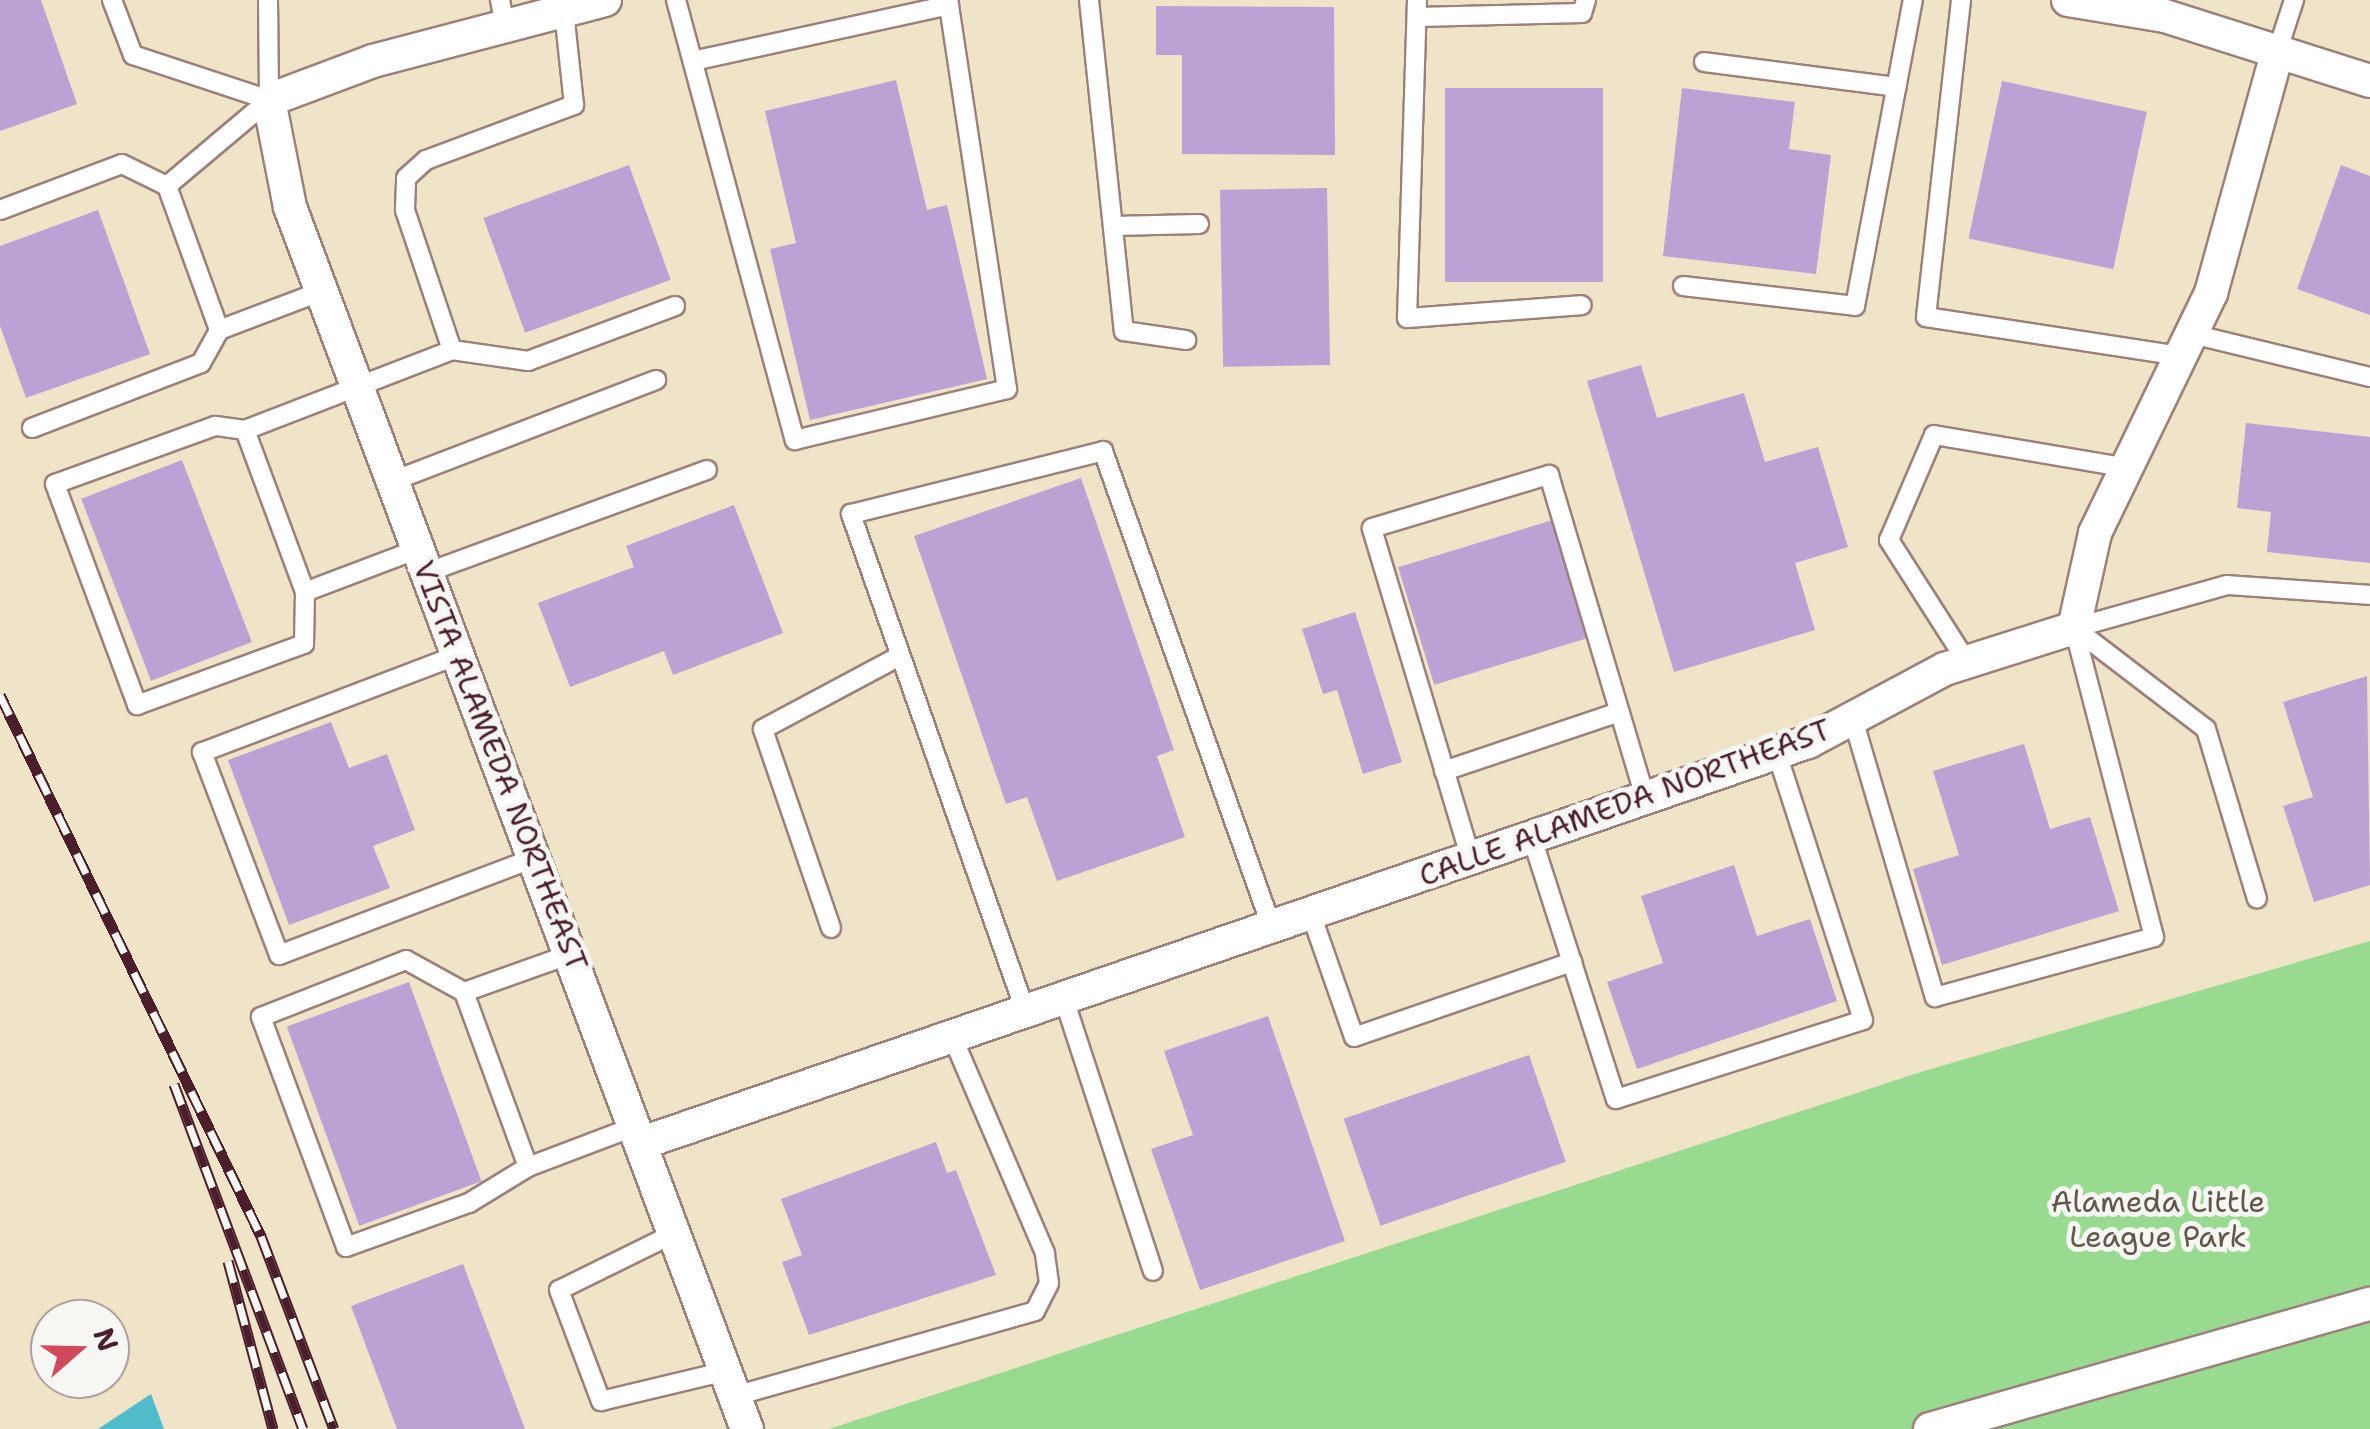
<!DOCTYPE html>
<style>
body{margin:0}
#map{position:relative;width:2370px;height:1429px;overflow:hidden;background:#efe3c8;font-family:"Shantell Sans",sans-serif}
div>[style]{position:absolute}
[style*='--x']{left:calc(var(--x)*1px);top:calc(var(--y)*1px);width:calc(var(--w)*1px);rotate:calc(var(--a)*1deg)}
.green>*{inset:0;background:#99da91}
.water>*{inset:0;background:#50bbcb}
.building>*{inset:0;background:#bca2d4;transform-origin:0 0}
.roads{filter:drop-shadow(2px 0 #9c817a) drop-shadow(-2px 0 #9c817a) drop-shadow(0 2px #9c817a) drop-shadow(0 -2px #9c817a)}
.lane>*{height:18px;margin:-9px;padding:0 9px;transform-origin:9px;border-radius:9px;background:#fff}
.street>*{height:32px;margin:-16px;padding:0 16px;transform-origin:16px;border-radius:16px;background:#fff}
.rail>*{height:11px;margin-top:-5.5px;transform-origin:0;background:repeating-linear-gradient(90deg,#f6f6f2 0 22px,#4a1f2b 0 44px);box-sizing:border-box;border-block:2px solid #4a1f2b}
span{translate:-50% -50%;white-space:nowrap;text-align:center;line-height:1.15;-webkit-text-stroke:10px #f6f6f2;paint-order:stroke}
.street-label{font-size:30px;color:#4a1f2b}
.park-label{font-size:30px;color:#62574a}
.north{position:absolute;left:30px;top:1299px;width:100px;height:100px;box-sizing:border-box;background:#f6f6f2;border:2px solid #b1a0a2;border-radius:50%;rotate:70deg;font-size:28px;font-weight:700;line-height:40px;text-align:center;color:#4a1f2b}
.north::after{content:'';display:block;margin:auto;width:35px;height:45px;background:#d1495b;clip-path:polygon(50% 0,100% 100%,50% 72%,0 100%)}
</style>
<div id="map">
<div class="green">
<i style="clip-path:polygon(2370px 941px,2370px 1429px,829px 1429px,1924px 1071px)"></i>
</div>
<div class="water">
<i style="clip-path:polygon(151px 1394px,164px 1429px,98px 1429px)"></i>
</div>
<div class="building">
<i style="clip-path:polygon(0 0,41px 0,77px 104px,0 131px)"></i>
<i style="clip-path:polygon(1156px 6px,1334px 7px,1335px 155px,1182px 154px,1182px 55px,1156px 55px)"></i>
<i style="clip-path:polygon(896px 80px,927px 210px,947px 205px,987px 379px,810px 420px,770px 249px,796px 243px,765px 111px)"></i>
<i style="left:2002px;top:81px;width:148px;height:161px;rotate:12deg"></i>
<i style="left:1445px;top:88px;width:158px;height:194px"></i>
<i style="clip-path:polygon(1682px 88px,1795px 102px,1789px 149px,1831px 155px,1816px 274px,1663px 256px)"></i>
<i style="left:629px;top:165px;width:122px;height:155px;rotate:70deg"></i>
<i style="clip-path:polygon(2341px 165px,2370px 176px,2370px 315px,2297px 289px)"></i>
<i style="left:1327px;top:188px;width:177px;height:107px;rotate:89deg"></i>
<i style="clip-path:polygon(98px 210px,150px 354px,26px 398px,0 326px,0 246px)"></i>
<i style="clip-path:polygon(1641px 365px,1657px 418px,1744px 393px,1765px 462px,1818px 447px,1848px 547px,1795px 563px,1815px 630px,1674px 672px,1587px 381px)"></i>
<i style="clip-path:polygon(2246px 423px,2370px 437px,2370px 563px,2267px 552px,2271px 512px,2237px 508px)"></i>
<i style="left:182px;top:460px;width:195px;height:108px;rotate:69deg"></i>
<i style="clip-path:polygon(1081px 478px,1174px 750px,1157px 756px,1185px 837px,1057px 881px,1027px 797px,1006px 804px,914px 536px)"></i>
<i style="clip-path:polygon(734px 505px,783px 633px,673px 675px,664px 651px,570px 687px,538px 603px,634px 567px,626px 546px)"></i>
<i style="left:1556px;top:519px;width:123px;height:165px;rotate:73deg"></i>
<i style="clip-path:polygon(1355px 612px,1402px 762px,1363px 774px,1337px 690px,1323px 694px,1302px 629px)"></i>
<i style="clip-path:polygon(2367px 676px,2370px 885px,2314px 902px,2283px 806px,2313px 797px,2283px 702px)"></i>
<i style="clip-path:polygon(331px 722px,349px 768px,387px 754px,415px 830px,373px 846px,390px 888px,289px 925px,228px 760px)"></i>
<i style="clip-path:polygon(2024px 744px,2050px 829px,2090px 817px,2119px 911px,1942px 965px,1913px 869px,1959px 855px,1933px 771px)"></i>
<i style="clip-path:polygon(1734px 865px,1757px 936px,1810px 919px,1837px 1001px,1637px 1069px,1607px 982px,1663px 963px,1641px 896px)"></i>
<i style="left:409px;top:982px;width:212px;height:130px;rotate:70deg"></i>
<i style="clip-path:polygon(1268px 1016px,1345px 1241px,1200px 1290px,1151px 1149px,1193px 1135px,1164px 1051px)"></i>
<i style="left:1529px;top:1055px;width:113px;height:196px;rotate:71deg"></i>
<i style="clip-path:polygon(936px 1142px,947px 1173px,956px 1170px,996px 1275px,809px 1335px,782px 1262px,802px 1255px,781px 1199px)"></i>
<i style="clip-path:polygon(463px 1264px,525px 1429px,397px 1429px,351px 1306px)"></i>
</div>
<div class="roads">
<div class="lane">
<i style="--x:112;--y:0;--w:59;--a:69.1"></i>
<i style="--x:133;--y:55;--w:143;--a:18.3"></i>
<i style="--x:268;--y:0;--w:100;--a:89.4"></i>
<i style="--x:500;--y:0;--w:26;--a:79"></i>
<i style="--x:676;--y:0;--w:456;--a:74.9"></i>
<i style="--x:795;--y:440;--w:218;--a:-13.5"></i>
<i style="--x:1007;--y:389;--w:393;--a:-98.6"></i>
<i style="--x:1089;--y:0;--w:333;--a:84"></i>
<i style="--x:1124;--y:331;--w:63;--a:8.3"></i>
<i style="--x:1417;--y:0;--w:318;--a:91.8"></i>
<i style="--x:1407;--y:318;--w:175;--a:-4.2"></i>
<i style="--x:1961;--y:0;--w:319;--a:96.3"></i>
<i style="--x:1926;--y:317;--w:258;--a:8.7"></i>
<i style="--x:1417;--y:17;--w:165;--a:-1.4"></i>
<i style="--x:1582;--y:13;--w:14;--a:-73"></i>
<i style="--x:2278;--y:49;--w:52;--a:-71.9"></i>
<i style="--x:693;--y:61;--w:262;--a:-12.3"></i>
<i style="--x:1704;--y:62;--w:194;--a:7.4"></i>
<i style="--x:269;--y:100;--w:133;--a:139.9"></i>
<i style="--x:167;--y:186;--w:153;--a:70.1"></i>
<i style="--x:219;--y:330;--w:110;--a:-20.7"></i>
<i style="--x:0;--y:210;--w:130;--a:-20.7"></i>
<i style="--x:122;--y:164;--w:50;--a:26.1"></i>
<i style="--x:1113;--y:226;--w:86;--a:-1.3"></i>
<i style="--x:1683;--y:286;--w:173;--a:6.6"></i>
<i style="--x:1855;--y:306;--w:311;--a:-79.3"></i>
<i style="--x:2192;--y:334;--w:183;--a:13.6"></i>
<i style="--x:452;--y:350;--w:77;--a:8.2"></i>
<i style="--x:528;--y:361;--w:157;--a:-20.5"></i>
<i style="--x:32;--y:428;--w:181;--a:-21"></i>
<i style="--x:201;--y:363;--w:38;--a:-61"></i>
<i style="--x:245;--y:430;--w:30;--a:-172"></i>
<i style="--x:215;--y:426;--w:170;--a:160.1"></i>
<i style="--x:55;--y:484;--w:236;--a:69.6"></i>
<i style="--x:137;--y:705;--w:178;--a:-20.1"></i>
<i style="--x:304;--y:644;--w:52;--a:-88.9"></i>
<i style="--x:393;--y:481;--w:282;--a:-21"></i>
<i style="--x:418;--y:549;--w:121;--a:159.2"></i>
<i style="--x:305;--y:592;--w:173;--a:-110.3"></i>
<i style="--x:245;--y:430;--w:222;--a:-21.1"></i>
<i style="--x:452;--y:350;--w:148;--a:-108.6"></i>
<i style="--x:405;--y:210;--w:32;--a:-88"></i>
<i style="--x:406;--y:178;--w:27;--a:-42"></i>
<i style="--x:426;--y:160;--w:158;--a:-20.4"></i>
<i style="--x:574;--y:105;--w:95;--a:-96.1"></i>
<i style="--x:428;--y:572;--w:297;--a:-20.1"></i>
<i style="--x:2074;--y:628;--w:166;--a:37.4"></i>
<i style="--x:2206;--y:729;--w:177;--a:73.3"></i>
<i style="--x:2074;--y:628;--w:159;--a:-15.7"></i>
<i style="--x:2227;--y:585;--w:143;--a:4"></i>
<i style="--x:458;--y:655;--w:274;--a:159.2"></i>
<i style="--x:202;--y:752;--w:217;--a:69.2"></i>
<i style="--x:279;--y:955;--w:274;--a:-20.8"></i>
<i style="--x:1967;--y:662;--w:145;--a:-122.6"></i>
<i style="--x:1889;--y:540;--w:114;--a:-66.8"></i>
<i style="--x:1934;--y:435;--w:198;--a:9.6"></i>
<i style="--x:1853;--y:719;--w:290;--a:73.6"></i>
<i style="--x:1935;--y:997;--w:227;--a:-15.3"></i>
<i style="--x:2154;--y:937;--w:319;--a:-104.5"></i>
<i style="--x:1444;--y:771;--w:185;--a:-18.6"></i>
<i style="--x:1532;--y:838;--w:274;--a:72.2"></i>
<i style="--x:1616;--y:1099;--w:259;--a:-17.7"></i>
<i style="--x:1863;--y:1020;--w:281;--a:-107.9"></i>
<i style="--x:1471;--y:859;--w:345;--a:-106.7"></i>
<i style="--x:1372;--y:528;--w:185;--a:-16.7"></i>
<i style="--x:1549;--y:475;--w:337;--a:73.4"></i>
<i style="--x:1311;--y:914;--w:130;--a:70.7"></i>
<i style="--x:1354;--y:1037;--w:231;--a:-19"></i>
<i style="--x:831;--y:928;--w:210;--a:-108.9"></i>
<i style="--x:763;--y:729;--w:155;--a:-28.1"></i>
<i style="--x:571;--y:954;--w:114;--a:160.4"></i>
<i style="--x:464;--y:992;--w:66;--a:-151.1"></i>
<i style="--x:406;--y:960;--w:156;--a:158.5"></i>
<i style="--x:261;--y:1017;--w:245;--a:69.7"></i>
<i style="--x:346;--y:1247;--w:131;--a:-19.7"></i>
<i style="--x:469;--y:1203;--w:69;--a:-31.4"></i>
<i style="--x:528;--y:1167;--w:116;--a:-20.8"></i>
<i style="--x:464;--y:992;--w:186;--a:69.9"></i>
<i style="--x:1064;--y:999;--w:286;--a:71.9"></i>
<i style="--x:1026;--y:1013;--w:529;--a:-109.33"></i>
<i style="--x:851;--y:514;--w:260;--a:-14"></i>
<i style="--x:1103;--y:451;--w:506;--a:70.49"></i>
<i style="--x:675;--y:1233;--w:129;--a:153.8"></i>
<i style="--x:559;--y:1290;--w:119;--a:69.3"></i>
<i style="--x:601;--y:1401;--w:129;--a:-13.5"></i>
<i style="--x:735;--y:1396;--w:312;--a:-15.8"></i>
<i style="--x:1035;--y:1311;--w:31;--a:-63"></i>
<i style="--x:1049;--y:1283;--w:30;--a:-98"></i>
<i style="--x:1045;--y:1253;--w:234;--a:-113.2"></i>
</div>
<div class="street">
<i style="--x:605;--y:0;--w:240;--a:165.3"></i>
<i style="--x:373;--y:61;--w:111;--a:159.4"></i>
<i style="--x:269;--y:100;--w:109;--a:78.9"></i>
<i style="--x:290;--y:207;--w:1305;--a:69.5"></i>
<i style="--x:2068;--y:0;--w:98;--a:9.4"></i>
<i style="--x:2165;--y:16;--w:215;--a:17.6"></i>
<i style="--x:642;--y:1143;--w:1233;--a:-18.98"></i>
<i style="--x:1808;--y:742;--w:155;--a:-28.1"></i>
<i style="--x:1945;--y:669;--w:135;--a:-17.6"></i>
<i style="--x:2074;--y:628;--w:97;--a:-77.5"></i>
<i style="--x:2095;--y:533;--w:267;--a:-64.2"></i>
<i style="--x:2211;--y:293;--w:253;--a:-74.6"></i>
<i style="--x:1930;--y:1429;--w:457;--a:-15.9"></i>
</div>
</div>
<div class="rail">
<i style="--x:0;--y:695;--w:601;--a:64.25"></i>
<i style="--x:261;--y:1236;--w:206;--a:69.3"></i>
<i style="--x:174;--y:1084;--w:368;--a:69.5"></i>
<i style="--x:228;--y:1261;--w:174;--a:75"></i>
</div>
<div class="street-label">
<span style="left:500px;top:766px;rotate:69deg">VISTA ALAMEDA NORTHEAST</span>
<span style="left:1625px;top:803px;rotate:-20deg">CALLE ALAMEDA NORTHEAST</span>
</div>
<div class="park-label">
<span style="left:2158px;top:1219px">Alameda Little<br>League Park</span>
</div>
<div class="north">N</div>
</div>
